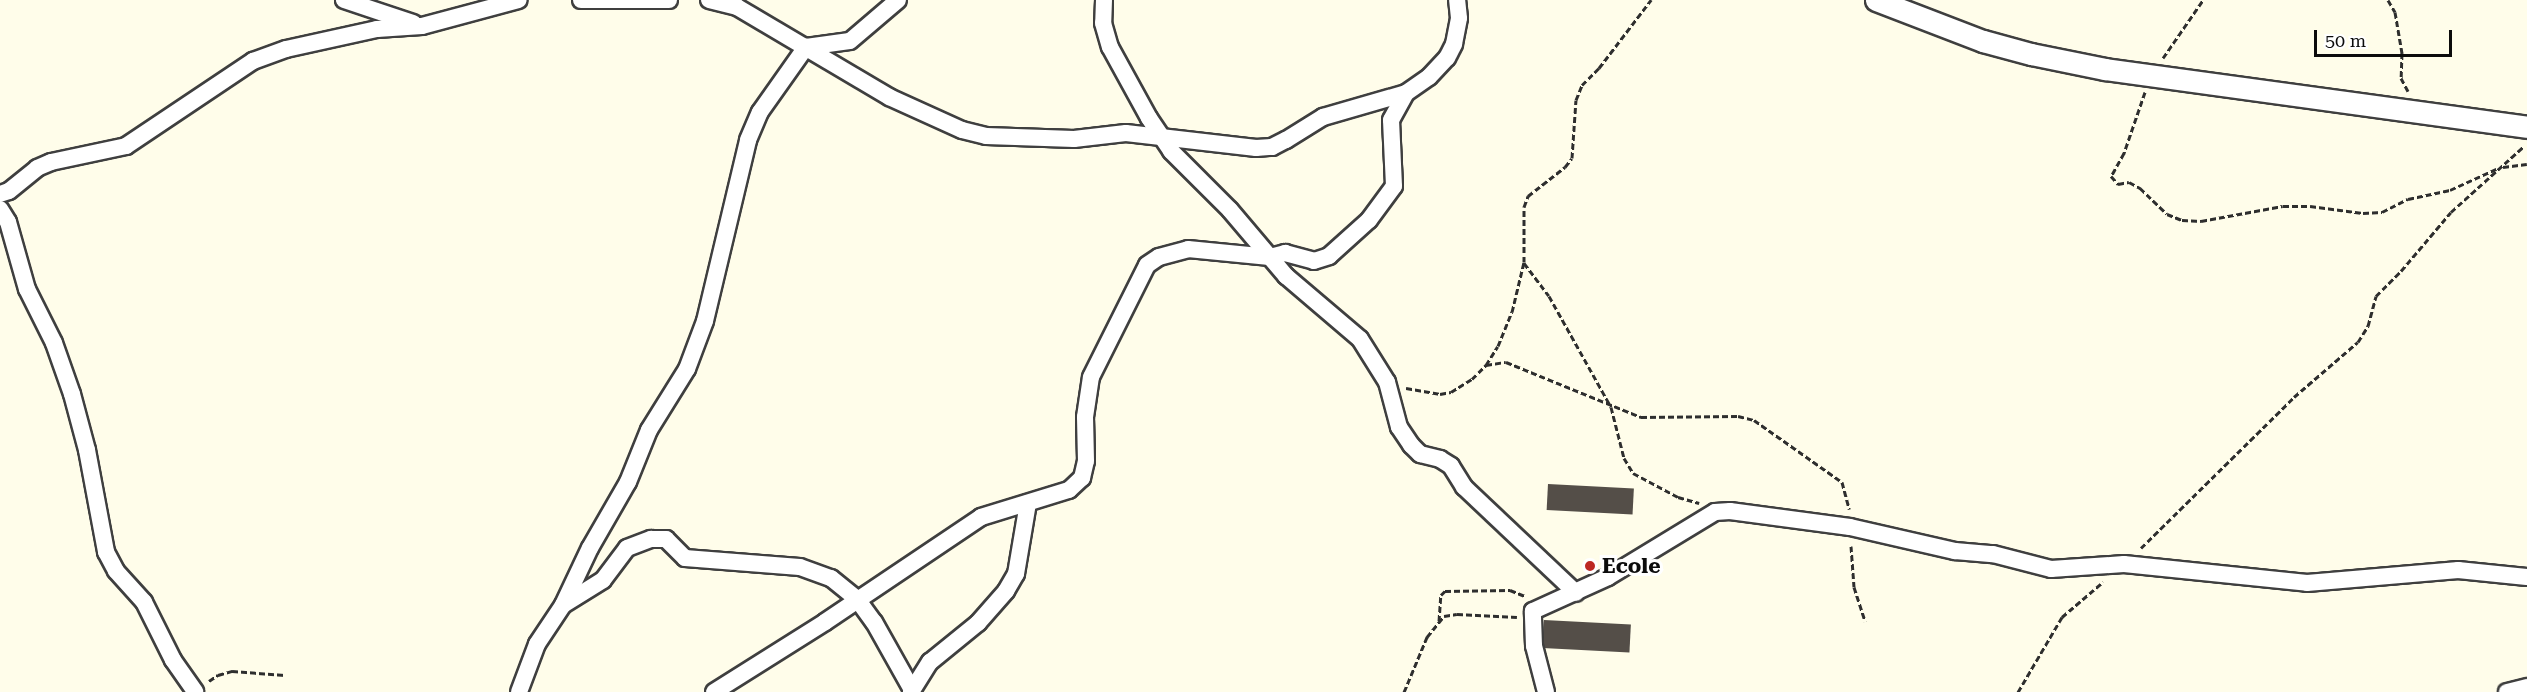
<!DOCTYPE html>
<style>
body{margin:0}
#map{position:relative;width:2527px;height:692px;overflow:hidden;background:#fffdea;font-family:"Roboto Serif",serif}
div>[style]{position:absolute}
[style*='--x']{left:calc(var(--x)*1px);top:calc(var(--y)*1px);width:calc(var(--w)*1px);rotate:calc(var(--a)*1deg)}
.building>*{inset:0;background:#544e48;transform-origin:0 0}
.path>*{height:3px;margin-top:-1.5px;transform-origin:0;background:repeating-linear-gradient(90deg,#2e2e2e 0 6px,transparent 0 9px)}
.roads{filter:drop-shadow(2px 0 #3f3f3f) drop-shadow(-2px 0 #3f3f3f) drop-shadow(0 2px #3f3f3f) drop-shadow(0 -2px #3f3f3f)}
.minor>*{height:16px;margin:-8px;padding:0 8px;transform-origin:8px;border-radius:8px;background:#fff}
.tertiary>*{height:21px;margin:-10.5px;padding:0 10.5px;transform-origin:10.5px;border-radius:10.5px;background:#fff}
.dots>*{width:16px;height:16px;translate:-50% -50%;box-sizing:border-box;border:3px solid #fff;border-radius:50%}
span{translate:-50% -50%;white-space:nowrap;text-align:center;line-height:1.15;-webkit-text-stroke:6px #fff;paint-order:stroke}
.poi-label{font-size:21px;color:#0c0c0c;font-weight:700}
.left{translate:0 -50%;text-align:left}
.scale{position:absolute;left:2314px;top:30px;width:138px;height:27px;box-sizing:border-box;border:3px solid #0c0c0c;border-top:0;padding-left:8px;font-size:18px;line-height:21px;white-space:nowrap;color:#0c0c0c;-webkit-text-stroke:4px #fff;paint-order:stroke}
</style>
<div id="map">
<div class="building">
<i style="left:1548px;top:484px;width:86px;height:26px;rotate:3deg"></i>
<i style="left:1544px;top:620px;width:87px;height:28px;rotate:3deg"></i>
</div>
<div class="path">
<i style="--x:2388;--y:0;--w:14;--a:60"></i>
<i style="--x:2395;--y:12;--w:42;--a:80.3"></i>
<i style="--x:2402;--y:53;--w:25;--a:92"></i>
<i style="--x:2401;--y:78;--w:15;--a:62"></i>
<i style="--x:2163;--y:58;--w:70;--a:-55.4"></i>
<i style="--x:2145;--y:92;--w:65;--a:109"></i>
<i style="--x:2124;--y:153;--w:26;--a:119"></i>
<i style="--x:2111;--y:176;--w:11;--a:49"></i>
<i style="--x:2118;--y:184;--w:11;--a:-10"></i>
<i style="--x:2129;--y:182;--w:13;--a:29"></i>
<i style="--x:2140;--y:188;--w:37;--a:44"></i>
<i style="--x:2167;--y:214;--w:16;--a:22"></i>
<i style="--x:2182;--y:220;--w:19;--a:3"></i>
<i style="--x:2201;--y:221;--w:83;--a:-10.4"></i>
<i style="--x:2283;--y:206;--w:27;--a:0"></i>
<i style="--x:2310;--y:206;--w:53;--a:7.5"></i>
<i style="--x:2363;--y:213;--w:19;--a:-3"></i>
<i style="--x:2382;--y:212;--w:29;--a:-27"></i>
<i style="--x:2408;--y:199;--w:43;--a:-12.1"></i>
<i style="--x:2450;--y:190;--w:51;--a:-24.5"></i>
<i style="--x:2503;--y:167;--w:24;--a:-7"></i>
<i style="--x:1524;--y:263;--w:41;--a:52.9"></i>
<i style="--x:1549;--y:296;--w:127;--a:60.8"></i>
<i style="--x:1611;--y:407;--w:53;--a:75.7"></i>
<i style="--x:1624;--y:458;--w:17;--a:59"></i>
<i style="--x:1633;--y:473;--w:51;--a:28.1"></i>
<i style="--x:1678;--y:497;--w:22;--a:16"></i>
<i style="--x:1486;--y:365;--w:20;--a:-9"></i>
<i style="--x:1506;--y:362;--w:146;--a:22.2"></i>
<i style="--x:1641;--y:417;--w:97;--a:-0.6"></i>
<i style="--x:1738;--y:416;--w:16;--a:14"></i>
<i style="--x:1754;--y:420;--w:108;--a:35.2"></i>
<i style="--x:1842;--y:482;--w:28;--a:75"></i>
<i style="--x:1406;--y:388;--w:35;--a:10"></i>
<i style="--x:1440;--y:394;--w:11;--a:-10"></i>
<i style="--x:1451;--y:392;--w:25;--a:-32"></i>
<i style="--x:1472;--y:379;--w:20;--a:-45"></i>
<i style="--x:1486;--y:365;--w:22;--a:-58"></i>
<i style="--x:1498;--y:346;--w:37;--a:-68"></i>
<i style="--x:1512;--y:312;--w:51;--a:-76.5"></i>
<i style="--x:1524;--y:262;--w:55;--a:-90"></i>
<i style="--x:1524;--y:207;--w:12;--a:-70"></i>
<i style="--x:1528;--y:196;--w:47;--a:-38.1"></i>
<i style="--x:1565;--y:167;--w:11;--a:-52"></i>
<i style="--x:1572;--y:158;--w:58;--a:-86.1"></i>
<i style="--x:1576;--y:100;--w:16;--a:-68"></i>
<i style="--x:1582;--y:85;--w:24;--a:-45"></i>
<i style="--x:1599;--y:68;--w:86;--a:-52.6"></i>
<i style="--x:1851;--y:546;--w:41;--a:85.8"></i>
<i style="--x:1854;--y:587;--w:36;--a:72"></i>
<i style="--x:2141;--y:548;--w:215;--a:-44.6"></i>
<i style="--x:2294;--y:397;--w:84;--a:-40.7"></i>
<i style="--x:2358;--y:342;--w:19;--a:-58"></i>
<i style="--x:2368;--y:326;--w:31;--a:-75"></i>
<i style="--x:2376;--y:296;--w:35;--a:-45"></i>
<i style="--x:2401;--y:271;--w:77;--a:-49.7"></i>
<i style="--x:2451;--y:212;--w:98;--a:-42.1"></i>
<i style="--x:1439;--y:621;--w:26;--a:-86"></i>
<i style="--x:1441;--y:595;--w:6;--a:-45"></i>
<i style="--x:1445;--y:591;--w:65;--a:-0.9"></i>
<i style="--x:1510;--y:590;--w:16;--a:22"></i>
<i style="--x:209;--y:681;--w:11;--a:-34"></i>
<i style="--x:218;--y:675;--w:15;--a:-16"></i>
<i style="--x:232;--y:671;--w:53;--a:4.3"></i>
<i style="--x:1404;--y:692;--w:60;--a:-67.3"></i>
<i style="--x:1427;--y:637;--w:27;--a:-51"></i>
<i style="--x:1444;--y:616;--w:13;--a:-9"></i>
<i style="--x:1457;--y:614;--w:60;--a:2.9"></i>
<i style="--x:2018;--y:692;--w:87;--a:-59.6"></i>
<i style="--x:2062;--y:617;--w:54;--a:-40.5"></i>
</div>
<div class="roads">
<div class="minor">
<i style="--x:344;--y:0;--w:73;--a:18.4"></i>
<i style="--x:581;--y:0;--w:88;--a:0"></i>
<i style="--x:709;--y:0;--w:29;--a:14"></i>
<i style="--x:737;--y:7;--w:177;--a:30.6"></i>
<i style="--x:889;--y:97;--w:80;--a:24.3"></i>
<i style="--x:962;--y:130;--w:25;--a:14"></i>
<i style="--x:986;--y:136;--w:88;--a:2"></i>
<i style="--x:1074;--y:139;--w:52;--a:-6.6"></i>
<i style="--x:1126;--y:133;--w:131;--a:6.6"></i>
<i style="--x:1256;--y:148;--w:16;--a:-4"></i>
<i style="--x:1272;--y:147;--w:16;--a:-27"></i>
<i style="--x:1286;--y:140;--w:44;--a:-31.9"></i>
<i style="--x:1323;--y:117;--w:86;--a:-16.1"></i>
<i style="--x:1406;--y:93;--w:28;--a:-35"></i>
<i style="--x:1429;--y:77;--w:26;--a:-47"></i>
<i style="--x:1447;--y:58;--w:16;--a:-63"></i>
<i style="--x:1454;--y:44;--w:26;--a:-79"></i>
<i style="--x:1459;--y:18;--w:18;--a:-96"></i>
<i style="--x:1104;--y:0;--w:23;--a:92"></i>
<i style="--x:1103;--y:23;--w:25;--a:74"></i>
<i style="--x:1110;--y:47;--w:81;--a:61.2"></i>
<i style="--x:1149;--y:118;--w:40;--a:56"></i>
<i style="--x:1171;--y:151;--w:83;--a:45"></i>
<i style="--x:1230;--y:210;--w:87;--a:49.7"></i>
<i style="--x:1286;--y:276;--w:97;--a:40.4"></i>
<i style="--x:1360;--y:339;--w:51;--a:57.9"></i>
<i style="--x:1387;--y:382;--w:47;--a:75.1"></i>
<i style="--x:1399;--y:427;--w:22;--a:56"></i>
<i style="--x:1411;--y:445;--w:13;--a:45"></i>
<i style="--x:1420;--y:454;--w:21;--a:14"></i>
<i style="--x:1440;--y:459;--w:13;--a:32"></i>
<i style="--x:1451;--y:466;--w:25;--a:58"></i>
<i style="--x:1464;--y:487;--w:154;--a:43.4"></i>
<i style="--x:0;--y:194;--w:9;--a:-18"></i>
<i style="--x:9;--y:191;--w:36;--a:-39"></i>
<i style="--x:37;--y:168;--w:15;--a:-23"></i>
<i style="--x:51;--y:162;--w:77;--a:-12"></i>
<i style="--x:126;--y:146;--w:153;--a:-33.8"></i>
<i style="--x:253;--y:61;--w:35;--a:-20"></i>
<i style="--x:286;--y:49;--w:93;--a:-12.4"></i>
<i style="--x:377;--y:29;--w:45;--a:-3.8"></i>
<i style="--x:422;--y:26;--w:100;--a:-15"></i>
<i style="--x:0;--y:209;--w:15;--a:58"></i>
<i style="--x:8;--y:222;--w:70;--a:74.2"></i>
<i style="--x:27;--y:289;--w:60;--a:63.4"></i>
<i style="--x:54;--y:343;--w:54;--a:70.6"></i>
<i style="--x:72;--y:394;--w:58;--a:75"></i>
<i style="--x:87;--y:450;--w:104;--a:79.4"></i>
<i style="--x:106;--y:552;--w:21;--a:62"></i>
<i style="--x:116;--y:571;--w:42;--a:47.9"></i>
<i style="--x:144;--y:602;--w:65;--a:63.4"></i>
<i style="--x:173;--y:660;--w:39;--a:55"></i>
<i style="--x:563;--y:605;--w:63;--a:-64.7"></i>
<i style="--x:590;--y:548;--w:76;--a:-60.1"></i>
<i style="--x:628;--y:482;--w:56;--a:-68"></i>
<i style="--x:649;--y:430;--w:72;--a:-58.1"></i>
<i style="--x:687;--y:369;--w:51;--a:-69.4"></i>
<i style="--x:705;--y:321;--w:186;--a:-76.6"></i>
<i style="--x:748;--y:140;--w:30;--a:-67"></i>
<i style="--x:760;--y:112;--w:80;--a:-54.7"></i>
<i style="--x:806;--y:47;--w:44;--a:-7.8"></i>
<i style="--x:850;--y:41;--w:63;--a:-40.5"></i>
<i style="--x:519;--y:692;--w:51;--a:-69.4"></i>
<i style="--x:537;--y:644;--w:47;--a:-56.3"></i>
<i style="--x:563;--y:605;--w:47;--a:-32"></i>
<i style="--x:603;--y:580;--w:40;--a:-53"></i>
<i style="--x:627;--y:548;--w:26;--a:-21"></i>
<i style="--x:651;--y:539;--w:15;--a:0"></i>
<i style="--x:666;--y:539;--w:27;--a:45"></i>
<i style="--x:685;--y:558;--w:115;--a:4.5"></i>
<i style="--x:800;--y:567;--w:33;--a:20"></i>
<i style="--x:831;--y:578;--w:33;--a:39"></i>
<i style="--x:857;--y:599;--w:29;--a:54"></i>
<i style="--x:874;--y:622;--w:76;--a:60.7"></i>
<i style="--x:714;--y:692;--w:131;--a:-32.2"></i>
<i style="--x:825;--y:622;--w:188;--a:-33.9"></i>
<i style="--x:981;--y:517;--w:92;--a:-17.1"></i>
<i style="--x:1069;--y:490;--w:18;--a:-43"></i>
<i style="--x:1082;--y:478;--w:17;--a:-77"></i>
<i style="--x:1086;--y:461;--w:44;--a:-91.3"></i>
<i style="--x:1085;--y:417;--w:40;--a:-81.5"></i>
<i style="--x:1091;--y:377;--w:125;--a:-63.4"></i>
<i style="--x:1147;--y:265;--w:14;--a:-34"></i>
<i style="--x:1159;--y:257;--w:30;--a:-15"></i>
<i style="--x:1188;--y:249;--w:82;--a:5.6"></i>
<i style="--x:1270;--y:257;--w:16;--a:-15"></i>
<i style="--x:1285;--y:253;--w:30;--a:15"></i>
<i style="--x:1314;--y:261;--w:16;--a:-18"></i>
<i style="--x:1329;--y:256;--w:54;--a:-42"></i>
<i style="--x:1369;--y:220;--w:42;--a:-53.7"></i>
<i style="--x:1394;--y:186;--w:66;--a:-92.6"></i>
<i style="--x:1391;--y:120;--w:31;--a:-61"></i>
<i style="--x:911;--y:692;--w:36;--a:-58"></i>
<i style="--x:930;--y:662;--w:62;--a:-39.1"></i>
<i style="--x:978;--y:623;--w:43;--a:-48.8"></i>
<i style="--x:1006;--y:591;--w:20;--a:-60"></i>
<i style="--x:1016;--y:574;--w:72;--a:-80.4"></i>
<i style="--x:1546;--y:692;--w:48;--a:-104.6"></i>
<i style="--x:1534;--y:646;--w:35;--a:-92"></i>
<i style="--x:1533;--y:611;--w:82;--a:-24.4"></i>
<i style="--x:1608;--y:577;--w:125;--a:-31.3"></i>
<i style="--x:1715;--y:512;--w:15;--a:-4"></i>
<i style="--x:1730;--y:511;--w:121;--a:7.6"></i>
<i style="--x:1850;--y:527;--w:108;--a:12.9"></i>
<i style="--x:1955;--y:551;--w:38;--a:5"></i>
<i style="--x:1993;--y:554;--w:60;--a:14.5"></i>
<i style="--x:2051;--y:569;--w:73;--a:-3.9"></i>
<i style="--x:2124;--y:564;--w:184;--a:5.9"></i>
<i style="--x:2307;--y:583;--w:152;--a:-4.9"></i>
<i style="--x:2458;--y:570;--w:69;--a:5.8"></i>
<i style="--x:2507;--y:692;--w:21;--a:-14"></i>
</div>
<div class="tertiary">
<i style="--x:1876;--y:0;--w:115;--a:21"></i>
<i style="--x:1983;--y:41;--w:50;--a:15.2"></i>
<i style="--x:2031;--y:54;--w:76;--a:11.5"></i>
<i style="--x:2105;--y:69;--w:426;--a:7.8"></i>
</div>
</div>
<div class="dots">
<i style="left:1590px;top:566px;background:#bd2823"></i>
</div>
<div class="poi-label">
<span class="left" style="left:1602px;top:566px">Ecole</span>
</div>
<div class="scale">50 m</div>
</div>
